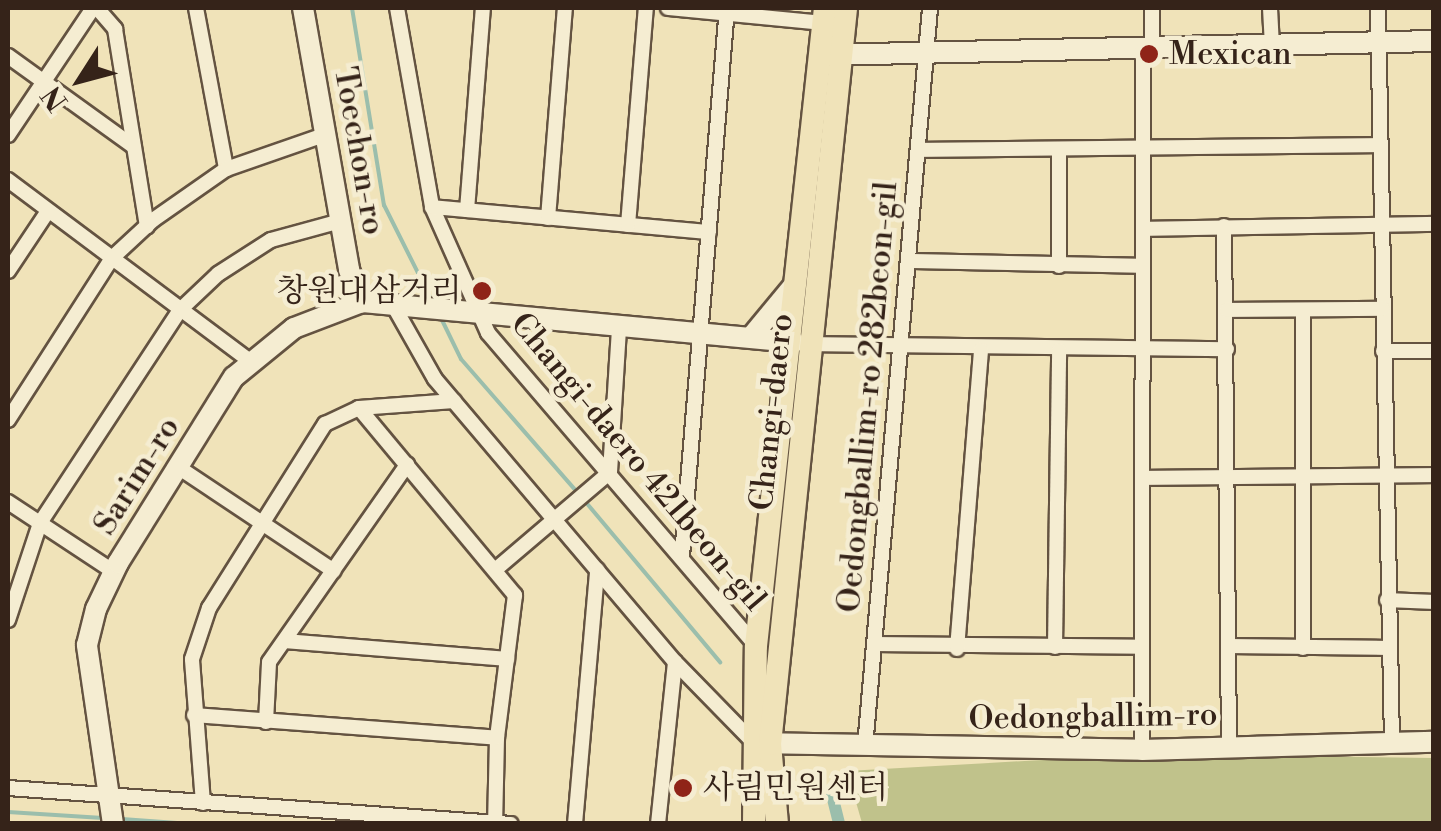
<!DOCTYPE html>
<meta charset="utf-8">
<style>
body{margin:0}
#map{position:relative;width:1441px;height:831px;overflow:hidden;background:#f0e3b9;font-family:"Libre Bodoni","Noto Serif KR",serif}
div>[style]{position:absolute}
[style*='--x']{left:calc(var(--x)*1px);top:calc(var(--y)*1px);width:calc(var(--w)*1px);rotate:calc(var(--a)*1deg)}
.green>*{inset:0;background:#c0c28b}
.stream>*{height:4px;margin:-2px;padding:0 2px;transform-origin:2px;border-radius:2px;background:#9bbeac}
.canal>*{height:12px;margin:-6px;padding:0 6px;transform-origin:6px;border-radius:6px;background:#9bbeac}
.roads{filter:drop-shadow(2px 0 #645341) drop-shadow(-2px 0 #645341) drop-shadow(0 2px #645341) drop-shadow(0 -2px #645341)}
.street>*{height:14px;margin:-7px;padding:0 7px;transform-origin:7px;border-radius:7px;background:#f5edd2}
.secondary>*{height:20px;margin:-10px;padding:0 10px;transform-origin:10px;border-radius:10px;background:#f5edd2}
.primary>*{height:22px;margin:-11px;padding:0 11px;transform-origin:11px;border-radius:11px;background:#f0e3b9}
.dots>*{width:28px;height:28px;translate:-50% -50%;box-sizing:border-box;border:5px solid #f5edd2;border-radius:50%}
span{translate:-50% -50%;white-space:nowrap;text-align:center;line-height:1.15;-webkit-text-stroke:9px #f5edd2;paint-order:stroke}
.poi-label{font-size:32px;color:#352319}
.left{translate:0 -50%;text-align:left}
.right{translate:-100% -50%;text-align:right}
.street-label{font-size:32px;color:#352319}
.frame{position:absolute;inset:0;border:10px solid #352319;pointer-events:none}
.north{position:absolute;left:30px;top:30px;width:100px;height:100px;-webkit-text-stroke:8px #f5edd2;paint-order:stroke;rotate:234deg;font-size:28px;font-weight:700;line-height:40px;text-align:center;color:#352319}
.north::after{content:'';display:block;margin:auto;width:35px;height:45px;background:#352319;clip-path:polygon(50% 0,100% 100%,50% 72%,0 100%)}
</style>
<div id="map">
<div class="green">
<i style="clip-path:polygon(1149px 754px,1433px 758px,1433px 823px,862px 823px,847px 771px)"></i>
</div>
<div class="stream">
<i style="--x:352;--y:8;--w:200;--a:80.8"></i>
<i style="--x:384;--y:205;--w:105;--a:63.4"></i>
<i style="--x:440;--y:316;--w:48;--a:64"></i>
<i style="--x:461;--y:359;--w:178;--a:48.9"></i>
<i style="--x:584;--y:500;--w:212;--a:50"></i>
<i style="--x:8;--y:812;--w:95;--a:3.6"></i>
<i style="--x:122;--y:819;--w:69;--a:4.1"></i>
</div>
<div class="canal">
<i style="--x:832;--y:795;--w:30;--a:76"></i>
</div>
<div class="roads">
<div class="street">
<i style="--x:97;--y:8;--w:28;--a:49"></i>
<i style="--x:115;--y:29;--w:200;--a:80.8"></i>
<i style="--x:196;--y:8;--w:164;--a:79.4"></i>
<i style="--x:397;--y:8;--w:202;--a:80"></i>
<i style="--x:432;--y:207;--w:138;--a:66"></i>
<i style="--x:488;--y:333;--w:412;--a:49.4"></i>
<i style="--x:668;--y:8;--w:157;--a:5.5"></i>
<i style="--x:1152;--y:8;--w:39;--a:90"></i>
<i style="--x:1270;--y:8;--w:36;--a:87"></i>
<i style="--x:1378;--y:8;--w:734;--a:88.91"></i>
<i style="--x:8;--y:56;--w:155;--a:35.8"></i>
<i style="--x:8;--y:135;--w:153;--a:-56.2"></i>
<i style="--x:918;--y:150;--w:462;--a:-0.6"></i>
<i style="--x:1059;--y:152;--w:114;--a:90"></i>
<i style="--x:8;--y:180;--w:304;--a:36.8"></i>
<i style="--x:432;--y:207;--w:278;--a:5.2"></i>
<i style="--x:467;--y:210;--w:203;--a:-85.5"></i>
<i style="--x:548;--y:218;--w:211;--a:-85.4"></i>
<i style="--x:628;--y:225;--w:218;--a:-85.3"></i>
<i style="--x:1224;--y:226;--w:519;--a:89.45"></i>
<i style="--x:1144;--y:229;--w:290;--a:-1"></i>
<i style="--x:908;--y:261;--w:235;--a:1.2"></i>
<i style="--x:8;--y:271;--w:72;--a:-56.3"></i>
<i style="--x:392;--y:303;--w:87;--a:60.5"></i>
<i style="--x:435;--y:379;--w:371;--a:49.7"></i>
<i style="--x:675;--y:662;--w:112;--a:45.7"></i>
<i style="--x:1227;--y:310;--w:156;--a:-0.4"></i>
<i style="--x:1303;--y:311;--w:337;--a:90"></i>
<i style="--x:803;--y:344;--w:424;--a:0.7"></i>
<i style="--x:1383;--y:351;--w:51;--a:0"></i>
<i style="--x:359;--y:408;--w:244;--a:50.2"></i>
<i style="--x:515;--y:595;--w:144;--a:97.2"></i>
<i style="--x:497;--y:738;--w:86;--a:91.3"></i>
<i style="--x:8;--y:420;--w:193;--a:-57.3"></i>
<i style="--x:112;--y:258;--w:56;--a:-42.8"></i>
<i style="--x:153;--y:220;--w:89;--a:-34.9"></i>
<i style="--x:226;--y:169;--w:107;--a:-19.1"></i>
<i style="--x:178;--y:467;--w:187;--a:33.7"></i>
<i style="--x:1143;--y:478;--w:291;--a:-0.6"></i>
<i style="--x:8;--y:502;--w:127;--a:33.4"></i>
<i style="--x:682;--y:556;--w:550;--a:-85.31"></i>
<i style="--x:495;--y:570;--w:151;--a:-40.4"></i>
<i style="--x:610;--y:472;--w:145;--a:-86.4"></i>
<i style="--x:1387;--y:600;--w:47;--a:2.4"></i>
<i style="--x:8;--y:620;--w:102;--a:-71.7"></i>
<i style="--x:40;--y:523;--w:255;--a:-56.7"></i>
<i style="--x:180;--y:310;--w:52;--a:-43.5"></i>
<i style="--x:218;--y:274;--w:63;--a:-32.7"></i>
<i style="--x:271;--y:240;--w:73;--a:-15.2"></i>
<i style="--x:285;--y:641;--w:223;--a:4.6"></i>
<i style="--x:874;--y:644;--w:268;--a:0.6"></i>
<i style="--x:1228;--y:646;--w:160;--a:0.7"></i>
<i style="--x:1055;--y:647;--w:297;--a:-89.2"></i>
<i style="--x:957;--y:649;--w:300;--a:-85.4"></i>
<i style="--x:194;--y:715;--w:304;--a:4.3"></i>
<i style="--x:266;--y:722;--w:60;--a:-87.1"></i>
<i style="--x:269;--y:662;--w:241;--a:-55"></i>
<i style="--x:865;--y:747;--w:742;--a:-84.97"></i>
<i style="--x:1142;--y:750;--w:703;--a:-89.92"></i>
<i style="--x:8;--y:788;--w:504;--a:4.09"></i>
<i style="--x:203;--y:803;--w:144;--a:-94.4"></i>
<i style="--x:192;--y:659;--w:54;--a:-71.6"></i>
<i style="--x:209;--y:608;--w:218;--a:-57.8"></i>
<i style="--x:325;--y:424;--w:38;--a:-25"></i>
<i style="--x:359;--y:408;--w:95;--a:-4.2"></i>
<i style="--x:575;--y:824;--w:255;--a:-85"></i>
<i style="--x:658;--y:824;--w:163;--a:-84"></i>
</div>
<div class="secondary">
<i style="--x:303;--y:8;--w:266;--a:80"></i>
<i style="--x:349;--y:270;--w:35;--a:68"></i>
<i style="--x:826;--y:55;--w:608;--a:-1.32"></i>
<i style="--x:752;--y:336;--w:67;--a:-50.4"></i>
<i style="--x:756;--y:743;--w:386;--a:1"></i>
<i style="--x:1142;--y:750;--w:292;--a:-1.6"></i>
<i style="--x:113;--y:824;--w:181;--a:-98.3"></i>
<i style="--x:87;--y:645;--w:37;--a:-76"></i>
<i style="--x:96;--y:609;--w:51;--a:-64.4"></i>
<i style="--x:118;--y:563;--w:219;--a:-58.1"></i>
<i style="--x:234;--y:377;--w:77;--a:-39.2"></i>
<i style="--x:294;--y:328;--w:73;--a:-20.9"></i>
<i style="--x:362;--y:302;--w:434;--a:5.3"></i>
</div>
<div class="primary">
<i style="--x:754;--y:824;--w:178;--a:-89.4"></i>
<i style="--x:756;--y:646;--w:642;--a:-83.83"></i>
<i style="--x:777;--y:824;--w:80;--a:-95"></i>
<i style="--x:770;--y:744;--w:740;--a:-84.1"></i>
</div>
</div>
<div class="dots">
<i style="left:1149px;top:54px;background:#8f2418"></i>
<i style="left:482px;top:291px;background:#8f2418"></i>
<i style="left:683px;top:788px;background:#8f2418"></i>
</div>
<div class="poi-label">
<span class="left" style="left:1169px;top:54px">Mexican</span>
<span class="right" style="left:462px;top:291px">창원대삼거리</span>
<span class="left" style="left:703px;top:788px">사림민원센터</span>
</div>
<div class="street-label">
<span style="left:359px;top:151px;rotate:80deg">Toechon-ro</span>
<span style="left:868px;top:397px;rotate:-85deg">Oedongballim-ro 282beon-gil</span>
<span style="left:772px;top:412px;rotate:-84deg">Changi-daero</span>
<span style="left:638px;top:462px;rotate:50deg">Changi-daero 421beon-gil</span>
<span style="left:137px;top:476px;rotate:-58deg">Sarim-ro</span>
<span style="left:1093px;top:717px;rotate:-1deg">Oedongballim-ro</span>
</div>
<div class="frame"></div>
<div class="north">N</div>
</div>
